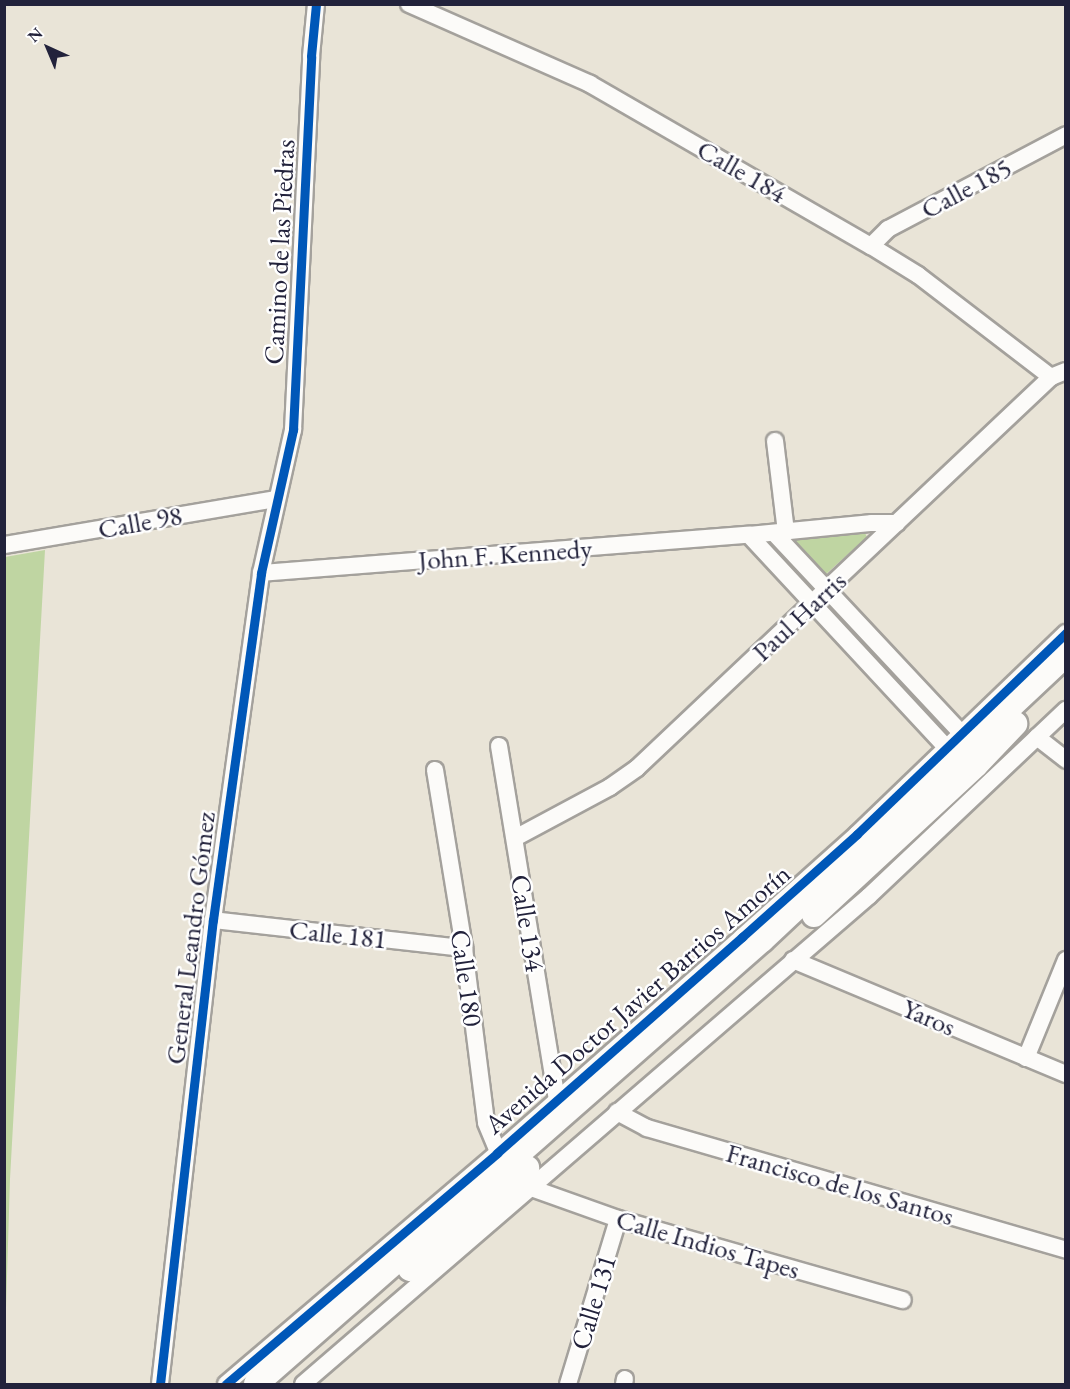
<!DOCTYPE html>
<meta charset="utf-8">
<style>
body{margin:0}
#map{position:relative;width:1070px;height:1389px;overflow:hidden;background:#e9e4d7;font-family:"EB Garamond",serif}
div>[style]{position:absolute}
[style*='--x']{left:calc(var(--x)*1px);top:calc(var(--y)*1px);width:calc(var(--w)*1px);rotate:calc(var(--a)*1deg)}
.green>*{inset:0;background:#bfd5a2}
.roads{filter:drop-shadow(2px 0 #a4a19c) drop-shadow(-2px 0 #a4a19c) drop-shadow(0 2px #a4a19c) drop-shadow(0 -2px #a4a19c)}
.minor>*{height:16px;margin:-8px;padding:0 8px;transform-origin:8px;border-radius:8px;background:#fcfbf9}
.highway>*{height:24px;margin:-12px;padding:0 12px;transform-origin:12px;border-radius:12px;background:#fcfbf9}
.cycleway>*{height:9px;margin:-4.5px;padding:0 4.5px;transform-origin:4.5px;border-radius:4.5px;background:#0057b8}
span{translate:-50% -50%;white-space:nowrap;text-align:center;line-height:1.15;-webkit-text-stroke:5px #fff;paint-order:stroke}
.street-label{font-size:27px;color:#22223b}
.frame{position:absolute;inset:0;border:6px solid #22223b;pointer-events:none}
.north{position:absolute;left:18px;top:18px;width:60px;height:60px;-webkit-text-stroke:4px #fff;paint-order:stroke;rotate:316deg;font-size:16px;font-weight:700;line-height:24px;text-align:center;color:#22223b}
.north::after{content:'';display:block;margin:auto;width:21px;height:27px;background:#22223b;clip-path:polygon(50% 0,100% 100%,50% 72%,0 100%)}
</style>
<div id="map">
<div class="green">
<i style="clip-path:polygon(863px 529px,867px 537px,825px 575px,819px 574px,793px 545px,799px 535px)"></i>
<i style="clip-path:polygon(45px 550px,10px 1179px,5px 1341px,5px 557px)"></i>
</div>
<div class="roads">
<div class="minor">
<i style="--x:409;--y:4;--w:198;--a:23.8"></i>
<i style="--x:590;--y:84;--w:324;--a:30"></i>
<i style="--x:871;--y:246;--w:55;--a:31.7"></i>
<i style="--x:918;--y:275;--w:168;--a:37.5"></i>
<i style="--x:871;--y:246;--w:24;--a:-45"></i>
<i style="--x:888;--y:229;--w:201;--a:-27.8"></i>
<i style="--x:775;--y:441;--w:92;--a:83.1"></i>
<i style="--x:774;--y:533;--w:274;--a:46.9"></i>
<i style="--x:961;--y:733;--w:10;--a:96"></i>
<i style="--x:749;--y:535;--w:289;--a:47.1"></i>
<i style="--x:946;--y:747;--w:10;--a:0"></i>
<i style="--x:4;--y:545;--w:276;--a:-9.6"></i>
<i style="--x:261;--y:573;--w:489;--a:-4.5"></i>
<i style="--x:749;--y:535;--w:124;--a:-5.6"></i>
<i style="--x:872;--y:523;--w:25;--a:0"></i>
<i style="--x:1037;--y:737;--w:37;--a:38"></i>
<i style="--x:499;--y:746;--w:358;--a:80.7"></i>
<i style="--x:435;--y:770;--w:180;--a:80.7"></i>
<i style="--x:464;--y:948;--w:176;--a:82.8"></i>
<i style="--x:486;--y:1123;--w:41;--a:67.2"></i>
<i style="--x:515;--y:838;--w:108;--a:-28.2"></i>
<i style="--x:610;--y:787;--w:33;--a:-35"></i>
<i style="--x:637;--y:768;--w:569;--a:-43.36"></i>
<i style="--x:1051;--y:377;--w:16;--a:-22"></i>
<i style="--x:213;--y:920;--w:253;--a:6.4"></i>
<i style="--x:793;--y:960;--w:296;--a:22.7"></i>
<i style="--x:1026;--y:1058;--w:106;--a:-67.8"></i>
<i style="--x:617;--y:1112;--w:34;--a:28"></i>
<i style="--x:647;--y:1128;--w:436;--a:16.2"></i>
<i style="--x:525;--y:1183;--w:8;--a:40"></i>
<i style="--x:531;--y:1188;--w:92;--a:19.6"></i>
<i style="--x:618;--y:1219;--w:296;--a:15.9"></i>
<i style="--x:160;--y:1384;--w:467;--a:-83.5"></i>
<i style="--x:213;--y:920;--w:350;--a:-82.1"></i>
<i style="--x:261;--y:573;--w:147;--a:-77.4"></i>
<i style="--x:293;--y:430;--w:374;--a:-87.2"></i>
<i style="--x:311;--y:56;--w:52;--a:-84.5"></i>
<i style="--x:226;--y:1384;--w:356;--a:-40.4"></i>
<i style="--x:497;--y:1153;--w:327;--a:-41.4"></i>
<i style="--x:742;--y:937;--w:154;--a:-41.8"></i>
<i style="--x:857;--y:834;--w:290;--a:-43.9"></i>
<i style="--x:303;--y:1384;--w:747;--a:-40.77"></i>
<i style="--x:869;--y:896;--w:271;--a:-43.4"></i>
<i style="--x:568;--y:1384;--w:172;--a:-73.1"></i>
<i style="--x:624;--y:1384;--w:5;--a:-79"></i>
</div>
<div class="highway">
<i style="--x:814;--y:915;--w:221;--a:-42.8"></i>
<i style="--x:976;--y:765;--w:57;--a:-46.4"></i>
<i style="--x:410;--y:1269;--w:72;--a:-37.7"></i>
<i style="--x:467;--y:1225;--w:83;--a:-43.5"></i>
<i style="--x:256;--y:1384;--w:673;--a:-41.27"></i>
<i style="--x:762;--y:940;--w:417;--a:-43.2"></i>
</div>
</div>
<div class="cycleway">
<i style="--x:160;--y:1384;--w:467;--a:-83.5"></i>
<i style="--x:213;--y:920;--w:350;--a:-82.1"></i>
<i style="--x:261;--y:573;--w:147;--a:-77.4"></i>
<i style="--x:293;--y:430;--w:374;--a:-87.2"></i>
<i style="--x:311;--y:56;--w:52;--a:-84.5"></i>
<i style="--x:226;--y:1384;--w:356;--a:-40.4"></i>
<i style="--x:497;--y:1153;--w:327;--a:-41.4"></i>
<i style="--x:742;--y:937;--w:154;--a:-41.8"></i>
<i style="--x:857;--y:834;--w:290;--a:-43.9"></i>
</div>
<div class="street-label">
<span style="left:742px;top:171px;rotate:30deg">Calle 184</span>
<span style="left:966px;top:188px;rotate:-28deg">Calle 185</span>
<span style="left:279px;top:252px;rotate:-87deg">Camino de las Piedras</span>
<span style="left:140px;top:522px;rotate:-10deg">Calle 98</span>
<span style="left:505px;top:554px;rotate:-4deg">John F. Kennedy</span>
<span style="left:799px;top:616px;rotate:-43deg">Paul Harris</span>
<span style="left:528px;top:923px;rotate:81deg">Calle 134</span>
<span style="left:338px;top:934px;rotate:6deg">Calle 181</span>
<span style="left:190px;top:938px;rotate:-83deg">General Leandro Gómez</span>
<span style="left:467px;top:978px;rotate:82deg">Calle 180</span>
<span style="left:637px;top:999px;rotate:-41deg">Avenida Doctor Javier Barrios Amorín</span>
<span style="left:929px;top:1017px;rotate:23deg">Yaros</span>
<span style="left:840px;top:1184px;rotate:16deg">Francisco de los Santos</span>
<span style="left:708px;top:1244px;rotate:16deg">Calle Indios Tapes</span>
<span style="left:593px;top:1302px;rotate:-73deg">Calle 131</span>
</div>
<div class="frame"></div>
<div class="north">N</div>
</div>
